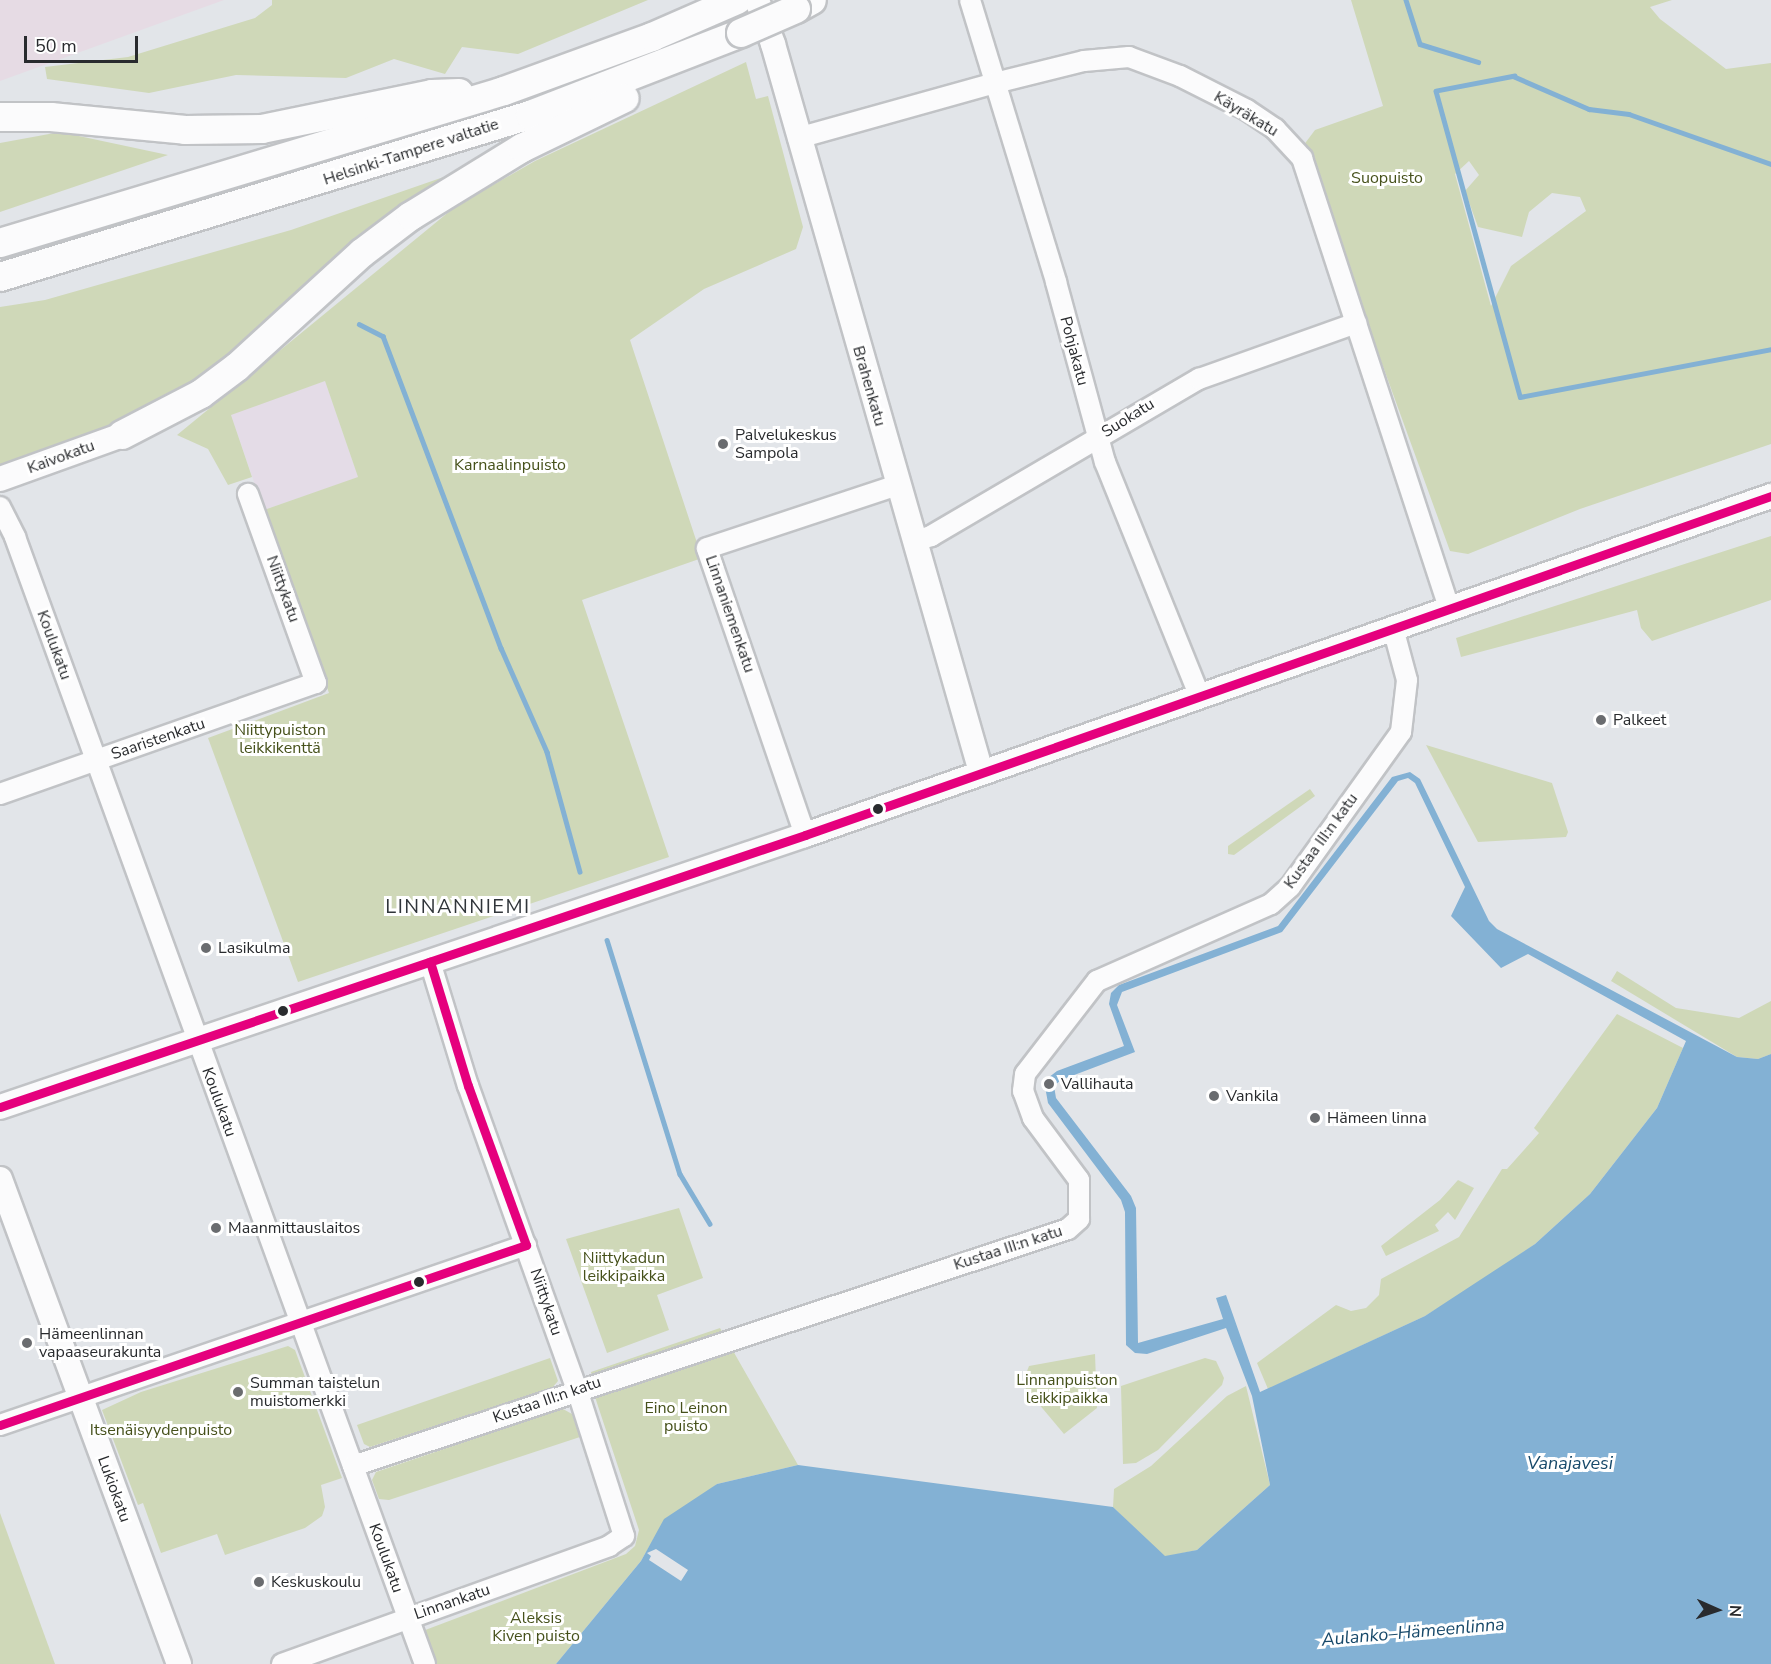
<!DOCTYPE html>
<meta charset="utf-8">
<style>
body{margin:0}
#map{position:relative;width:1771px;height:1664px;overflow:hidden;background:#e2e5e9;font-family:"Nunito Sans",sans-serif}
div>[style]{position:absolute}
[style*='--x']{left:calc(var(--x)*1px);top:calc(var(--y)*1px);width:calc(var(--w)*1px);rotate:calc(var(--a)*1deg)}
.industrial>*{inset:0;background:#e4dce7;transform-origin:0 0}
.education>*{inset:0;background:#e6dbe4}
.green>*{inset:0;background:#cfd8b8}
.water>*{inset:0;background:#83b1d4}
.pier>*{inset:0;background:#e2e5e9}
.stream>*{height:4.5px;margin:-2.25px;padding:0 2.25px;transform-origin:2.25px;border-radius:2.25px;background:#83b1d4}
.roads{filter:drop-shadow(2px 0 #c1c3c6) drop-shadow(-2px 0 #c1c3c6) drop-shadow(0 2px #c1c3c6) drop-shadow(0 -2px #c1c3c6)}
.minor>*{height:20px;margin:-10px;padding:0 10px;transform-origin:10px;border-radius:10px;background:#fbfbfc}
.major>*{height:24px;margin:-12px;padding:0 12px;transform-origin:12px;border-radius:12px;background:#fbfbfc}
.highway>*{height:28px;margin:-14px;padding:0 14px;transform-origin:14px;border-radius:14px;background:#fbfbfc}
.bridges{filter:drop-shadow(2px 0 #c1c3c6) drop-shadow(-2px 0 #c1c3c6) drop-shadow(0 2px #c1c3c6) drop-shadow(0 -2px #c1c3c6)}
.highway-bridge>*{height:28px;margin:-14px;padding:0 14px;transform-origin:14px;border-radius:14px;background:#fbfbfc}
.bus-1>*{height:9px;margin:-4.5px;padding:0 4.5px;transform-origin:4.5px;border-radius:4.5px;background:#e5007d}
.dots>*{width:16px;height:16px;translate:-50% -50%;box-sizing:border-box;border:3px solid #fff;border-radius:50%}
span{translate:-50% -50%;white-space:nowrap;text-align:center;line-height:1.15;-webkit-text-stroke:6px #fff;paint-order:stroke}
.street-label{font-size:16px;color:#292b2e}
.park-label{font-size:16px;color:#46511b}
.poi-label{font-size:16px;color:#292b2e}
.left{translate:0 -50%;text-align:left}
.water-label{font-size:18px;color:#17496a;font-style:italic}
.quarter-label{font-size:20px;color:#30353a;letter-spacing:1.5px}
.north{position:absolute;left:1687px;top:1580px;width:60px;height:60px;-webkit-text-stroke:4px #fff;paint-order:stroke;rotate:93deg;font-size:16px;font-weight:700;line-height:24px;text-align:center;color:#292b2e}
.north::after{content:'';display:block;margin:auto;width:21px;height:27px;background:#292b2e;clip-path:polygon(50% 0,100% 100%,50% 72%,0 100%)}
.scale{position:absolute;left:24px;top:36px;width:114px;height:27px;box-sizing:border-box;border:3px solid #292b2e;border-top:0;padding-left:8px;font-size:18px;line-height:21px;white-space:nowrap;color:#292b2e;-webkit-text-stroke:4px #fff;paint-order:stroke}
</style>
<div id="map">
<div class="industrial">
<i style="left:325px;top:381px;width:102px;height:100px;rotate:71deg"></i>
</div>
<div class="education">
<i style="clip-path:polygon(0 0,224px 0,0 81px)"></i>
</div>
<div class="green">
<i style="clip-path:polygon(272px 0,648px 0,518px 54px,462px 47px,445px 74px,394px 59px,346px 78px,236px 75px,149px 93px,47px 79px,45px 67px,128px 57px,255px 18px,272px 5px)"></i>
<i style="clip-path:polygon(evenodd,1351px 0,1672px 0,1650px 7px,1660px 19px,1726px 69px,1771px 63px,1771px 444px,1580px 509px,1468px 554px,1450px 551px,1303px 146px,1315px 130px,1383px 106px,1351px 0,1469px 161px,1479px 175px,1465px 191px,1478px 227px,1522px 237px,1529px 212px,1552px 193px,1580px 197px,1586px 211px,1511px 266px,1491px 306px,1455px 174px,1469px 161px)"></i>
<i style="clip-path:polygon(746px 62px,756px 99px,768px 96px,803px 227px,796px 249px,704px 289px,630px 340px,702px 558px,582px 600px,669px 857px,298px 982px,208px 738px,329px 693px,264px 510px,358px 477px,325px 381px,231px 415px,252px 477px,228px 485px,208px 449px,177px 435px,456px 206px,535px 161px)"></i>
<i style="clip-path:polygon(60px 132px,168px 155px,0 212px,0 143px)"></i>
<i style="clip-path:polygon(458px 172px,233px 357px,135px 419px,0 469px,0 307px,45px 300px,291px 230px)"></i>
<i style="clip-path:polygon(1771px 536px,1771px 600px,1652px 641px,1641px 628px,1637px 610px,1461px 657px,1456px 638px)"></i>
<i style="clip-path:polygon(1426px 745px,1552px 783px,1568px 832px,1566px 837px,1478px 842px)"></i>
<i style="clip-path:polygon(1310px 789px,1315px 796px,1234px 855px,1228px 854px,1228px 846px)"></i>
<i style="clip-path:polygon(1617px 971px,1676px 1008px,1739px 1018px,1771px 1001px,1771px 1054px,1758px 1059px,1737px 1057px,1611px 981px)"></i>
<i style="clip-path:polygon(1617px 1014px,1683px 1048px,1657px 1108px,1590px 1194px,1535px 1244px,1482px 1281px,1425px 1316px,1268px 1389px,1257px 1363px,1336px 1305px,1351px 1311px,1366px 1308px,1379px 1295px,1381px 1279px,1459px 1237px,1502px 1169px,1507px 1169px,1539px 1133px,1534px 1128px)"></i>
<i style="clip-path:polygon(1458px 1180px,1474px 1188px,1455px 1220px,1448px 1212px,1435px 1225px,1439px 1231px,1386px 1256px,1381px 1246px,1440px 1200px)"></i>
<i style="clip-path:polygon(679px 1208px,703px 1278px,657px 1295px,669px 1330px,607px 1353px,566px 1239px)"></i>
<i style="clip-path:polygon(720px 1328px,798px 1465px,717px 1484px,654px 1538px,641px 1561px,556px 1664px,432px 1664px,420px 1632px,626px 1554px,635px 1546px,639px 1530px,596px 1400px,591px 1372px)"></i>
<i style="clip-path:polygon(288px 1346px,295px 1350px,342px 1478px,321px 1485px,325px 1507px,322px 1516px,305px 1528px,225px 1555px,217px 1534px,161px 1553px,143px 1503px,138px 1505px,102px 1410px,141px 1392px)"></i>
<i style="clip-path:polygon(1095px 1354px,1097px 1408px,1064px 1434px,1022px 1384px,1029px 1366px)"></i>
<i style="clip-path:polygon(550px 1358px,558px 1381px,552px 1388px,370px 1447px,364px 1444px,357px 1425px)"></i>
<i style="clip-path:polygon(1205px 1358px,1216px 1361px,1224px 1378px,1222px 1385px,1158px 1450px,1136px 1463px,1123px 1464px,1121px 1386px)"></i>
<i style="clip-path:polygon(1246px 1386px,1270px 1485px,1197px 1550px,1164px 1557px,1113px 1507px,1114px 1489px,1151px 1466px,1227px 1396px)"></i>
<i style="clip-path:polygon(563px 1409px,572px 1414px,580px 1437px,389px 1500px,379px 1499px,372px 1480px,376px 1472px)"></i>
<i style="clip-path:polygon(0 1513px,55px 1664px,0 1664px)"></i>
</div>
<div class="water">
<i style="clip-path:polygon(evenodd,1410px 772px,1420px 779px,1489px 921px,1497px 929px,1737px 1057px,1758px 1059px,1771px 1054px,1771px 1664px,556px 1664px,641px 1561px,664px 1519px,717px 1484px,798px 1465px,1113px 1507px,1165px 1556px,1197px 1550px,1270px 1485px,1252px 1396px,1226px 1328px,1147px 1354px,1135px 1353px,1126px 1345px,1125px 1212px,1121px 1200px,1048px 1103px,1044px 1081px,1057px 1071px,1124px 1046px,1109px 1004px,1111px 993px,1119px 985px,1278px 926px,1392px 777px,1410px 772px,1408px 778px,1415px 783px,1465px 887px,1451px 916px,1501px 968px,1528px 954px,1686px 1041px,1657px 1108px,1590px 1194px,1535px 1244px,1425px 1316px,1260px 1392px,1226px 1295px,1216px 1298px,1223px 1319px,1138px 1343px,1136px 1208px,1131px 1196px,1056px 1098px,1054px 1086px,1061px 1080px,1135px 1052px,1117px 1005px,1122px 992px,1282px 932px,1398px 781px,1408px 778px)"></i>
</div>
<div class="pier">
<i style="clip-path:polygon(656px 1549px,688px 1570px,681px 1581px,649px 1560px,651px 1556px,647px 1553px)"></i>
</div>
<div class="stream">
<i style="--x:1406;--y:0;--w:46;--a:72.3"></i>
<i style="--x:1420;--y:44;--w:61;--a:17.2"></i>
<i style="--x:1513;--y:76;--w:83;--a:23.5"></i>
<i style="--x:1589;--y:109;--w:40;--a:7.1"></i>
<i style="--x:1629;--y:114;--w:151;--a:19.4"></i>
<i style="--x:1515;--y:76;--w:80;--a:169.2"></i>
<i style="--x:1436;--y:91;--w:317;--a:74.6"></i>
<i style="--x:1520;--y:397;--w:256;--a:-10.8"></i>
<i style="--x:359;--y:324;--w:27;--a:27"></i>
<i style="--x:383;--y:336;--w:334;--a:69.3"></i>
<i style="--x:501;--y:648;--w:114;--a:66.1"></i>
<i style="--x:547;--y:752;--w:124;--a:74.6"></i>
<i style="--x:607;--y:940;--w:245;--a:72.7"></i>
<i style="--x:680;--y:1174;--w:58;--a:59"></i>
</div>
<div class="roads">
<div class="minor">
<i style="--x:970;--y:0;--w:295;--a:73"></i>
<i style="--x:1056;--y:282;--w:187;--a:74.8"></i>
<i style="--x:1105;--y:462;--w:251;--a:68"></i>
<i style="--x:798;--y:138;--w:205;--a:-15.6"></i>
<i style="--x:995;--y:83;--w:92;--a:-13.9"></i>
<i style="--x:1084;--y:61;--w:45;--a:-5.1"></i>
<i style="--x:1129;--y:57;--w:54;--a:20.4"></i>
<i style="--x:1180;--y:76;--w:75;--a:26.9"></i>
<i style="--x:1247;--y:110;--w:34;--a:34"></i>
<i style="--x:1275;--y:129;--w:40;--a:47"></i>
<i style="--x:1302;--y:158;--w:472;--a:71.9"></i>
<i style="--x:0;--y:507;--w:34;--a:63"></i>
<i style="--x:15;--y:537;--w:1199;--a:70.01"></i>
<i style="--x:914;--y:541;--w:18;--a:-16"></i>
<i style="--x:931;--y:536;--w:311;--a:-30.4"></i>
<i style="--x:1199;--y:379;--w:167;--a:-19.6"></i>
<i style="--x:0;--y:794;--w:335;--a:-19.4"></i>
<i style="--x:316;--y:683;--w:201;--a:-109.8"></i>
<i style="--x:805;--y:835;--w:303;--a:-108.9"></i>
<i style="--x:707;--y:548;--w:201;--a:-18.3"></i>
<i style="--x:0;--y:1425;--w:556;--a:-18.89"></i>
<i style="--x:353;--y:1466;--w:753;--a:-18.34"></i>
<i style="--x:1068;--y:1229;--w:15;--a:-42"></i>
<i style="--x:1079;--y:1219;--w:39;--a:-90"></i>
<i style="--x:1079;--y:1180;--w:77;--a:-126.6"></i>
<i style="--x:1033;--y:1118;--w:29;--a:-110"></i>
<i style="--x:1023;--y:1091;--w:17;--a:-83"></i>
<i style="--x:1025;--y:1074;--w:118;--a:-52.3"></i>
<i style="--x:1097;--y:981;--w:190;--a:-23.9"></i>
<i style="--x:1271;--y:904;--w:25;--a:-42"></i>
<i style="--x:1290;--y:887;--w:191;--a:-54.4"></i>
<i style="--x:1401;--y:732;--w:52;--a:-83.4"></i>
<i style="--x:1407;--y:680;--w:54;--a:-105.1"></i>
<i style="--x:282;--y:1664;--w:348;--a:-19.8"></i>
<i style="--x:609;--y:1546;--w:18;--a:-34"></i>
<i style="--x:624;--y:1536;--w:153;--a:-107.8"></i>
<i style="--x:577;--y:1390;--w:323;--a:-109.7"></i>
<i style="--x:468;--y:1086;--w:130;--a:-107"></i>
</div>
<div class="major">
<i style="--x:757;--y:0;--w:47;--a:70"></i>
<i style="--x:773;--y:44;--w:757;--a:74.05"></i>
<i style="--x:0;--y:479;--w:130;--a:-19.8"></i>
<i style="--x:0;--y:1107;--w:850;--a:-18.67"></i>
<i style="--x:805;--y:835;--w:1024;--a:-19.34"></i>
<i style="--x:0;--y:1179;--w:517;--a:69.74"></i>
</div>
<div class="highway">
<i style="--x:796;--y:9;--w:18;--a:-29"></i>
<i style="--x:0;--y:117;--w:51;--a:0"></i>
<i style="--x:51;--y:117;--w:135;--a:5.5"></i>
<i style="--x:185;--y:130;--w:77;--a:-0.7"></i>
<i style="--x:262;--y:129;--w:174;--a:-11.6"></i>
<i style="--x:432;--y:94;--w:27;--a:-2"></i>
<i style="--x:0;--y:243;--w:526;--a:-16.78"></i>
<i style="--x:504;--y:91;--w:158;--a:-20"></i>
<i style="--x:652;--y:37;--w:93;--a:-23.5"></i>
<i style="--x:0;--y:277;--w:554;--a:-17"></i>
<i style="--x:530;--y:115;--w:226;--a:-21.2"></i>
<i style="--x:122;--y:435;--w:89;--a:-27.4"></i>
<i style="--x:201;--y:394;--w:45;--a:-36.9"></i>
<i style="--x:237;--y:367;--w:169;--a:-42.4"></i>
<i style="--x:362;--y:253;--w:61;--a:-37.1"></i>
<i style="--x:411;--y:216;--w:130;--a:-31.5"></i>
<i style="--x:522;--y:148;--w:114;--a:-25.9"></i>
</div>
</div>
<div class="bridges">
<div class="highway-bridge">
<i style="--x:741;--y:33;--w:60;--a:-23.6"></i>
</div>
</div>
<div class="bus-1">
<i style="--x:0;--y:1107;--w:850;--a:-18.67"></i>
<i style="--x:805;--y:835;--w:1024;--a:-19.34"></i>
<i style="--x:0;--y:1425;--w:556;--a:-18.89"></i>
<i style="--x:526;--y:1245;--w:169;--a:-110"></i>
<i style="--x:468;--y:1086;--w:130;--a:-107"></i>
</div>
<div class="dots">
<i style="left:723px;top:444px;background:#6a6c6f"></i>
<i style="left:1601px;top:720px;background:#6a6c6f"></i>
<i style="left:878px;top:809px;background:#292b2e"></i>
<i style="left:206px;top:948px;background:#6a6c6f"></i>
<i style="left:283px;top:1011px;background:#292b2e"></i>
<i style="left:1049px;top:1084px;background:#6a6c6f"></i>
<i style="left:1214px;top:1096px;background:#6a6c6f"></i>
<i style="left:1315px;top:1118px;background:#6a6c6f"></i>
<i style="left:216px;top:1228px;background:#6a6c6f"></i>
<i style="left:419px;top:1282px;background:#292b2e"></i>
<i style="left:27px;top:1343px;background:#6a6c6f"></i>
<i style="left:238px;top:1392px;background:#6a6c6f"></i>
<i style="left:259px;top:1582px;background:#6a6c6f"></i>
</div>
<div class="street-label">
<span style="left:1246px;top:114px;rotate:31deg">Käyräkatu</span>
<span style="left:411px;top:152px;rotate:-18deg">Helsinki-Tampere valtatie</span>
<span style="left:1074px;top:351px;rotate:75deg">Pohjakatu</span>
<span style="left:869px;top:386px;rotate:74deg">Brahenkatu</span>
<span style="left:1128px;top:418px;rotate:-32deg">Suokatu</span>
<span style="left:61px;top:457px;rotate:-20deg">Kaivokatu</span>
<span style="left:283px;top:589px;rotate:70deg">Niittykatu</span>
<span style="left:730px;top:614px;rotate:71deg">Linnaniemenkatu</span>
<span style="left:54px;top:645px;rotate:70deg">Koulukatu</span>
<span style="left:158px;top:739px;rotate:-19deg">Saaristenkatu</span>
<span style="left:1321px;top:841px;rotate:-54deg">Kustaa III:n katu</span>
<span style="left:219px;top:1102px;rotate:70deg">Koulukatu</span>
<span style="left:1008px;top:1248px;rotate:-18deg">Kustaa III:n katu</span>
<span style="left:546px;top:1302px;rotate:71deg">Niittykatu</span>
<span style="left:547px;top:1400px;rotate:-19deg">Kustaa III:n katu</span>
<span style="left:114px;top:1489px;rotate:70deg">Lukiokatu</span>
<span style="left:386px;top:1558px;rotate:70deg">Koulukatu</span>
<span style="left:452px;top:1602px;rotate:-19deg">Linnankatu</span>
</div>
<div class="park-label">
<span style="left:1387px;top:178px">Suopuisto</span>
<span style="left:510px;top:465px">Karnaalinpuisto</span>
<span style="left:280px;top:739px">Niittypuiston<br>leikkikenttä</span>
<span style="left:624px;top:1267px">Niittykadun<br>leikkipaikka</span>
<span style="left:1067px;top:1389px">Linnanpuiston<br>leikkipaikka</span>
<span style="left:686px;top:1417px">Eino Leinon<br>puisto</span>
<span style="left:161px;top:1430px">Itsenäisyydenpuisto</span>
<span style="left:536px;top:1627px">Aleksis<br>Kiven puisto</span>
</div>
<div class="poi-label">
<span class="left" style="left:735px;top:444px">Palvelukeskus<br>Sampola</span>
<span class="left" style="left:1613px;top:720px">Palkeet</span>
<span class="left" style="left:218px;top:948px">Lasikulma</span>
<span class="left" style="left:1061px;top:1084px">Vallihauta</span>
<span class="left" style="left:1226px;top:1096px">Vankila</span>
<span class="left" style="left:1327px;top:1118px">Hämeen linna</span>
<span class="left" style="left:228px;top:1228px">Maanmittauslaitos</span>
<span class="left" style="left:39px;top:1343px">Hämeenlinnan<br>vapaaseurakunta</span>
<span class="left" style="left:250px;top:1392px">Summan taistelun<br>muistomerkki</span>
<span class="left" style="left:271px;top:1582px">Keskuskoulu</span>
</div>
<div class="water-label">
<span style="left:1570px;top:1463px">Vanajavesi</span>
<span style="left:1413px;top:1632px;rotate:-5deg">Aulanko–Hämeenlinna</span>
</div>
<div class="quarter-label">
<span style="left:458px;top:906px">LINNANNIEMI</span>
</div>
<div class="north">N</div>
<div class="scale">50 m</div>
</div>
